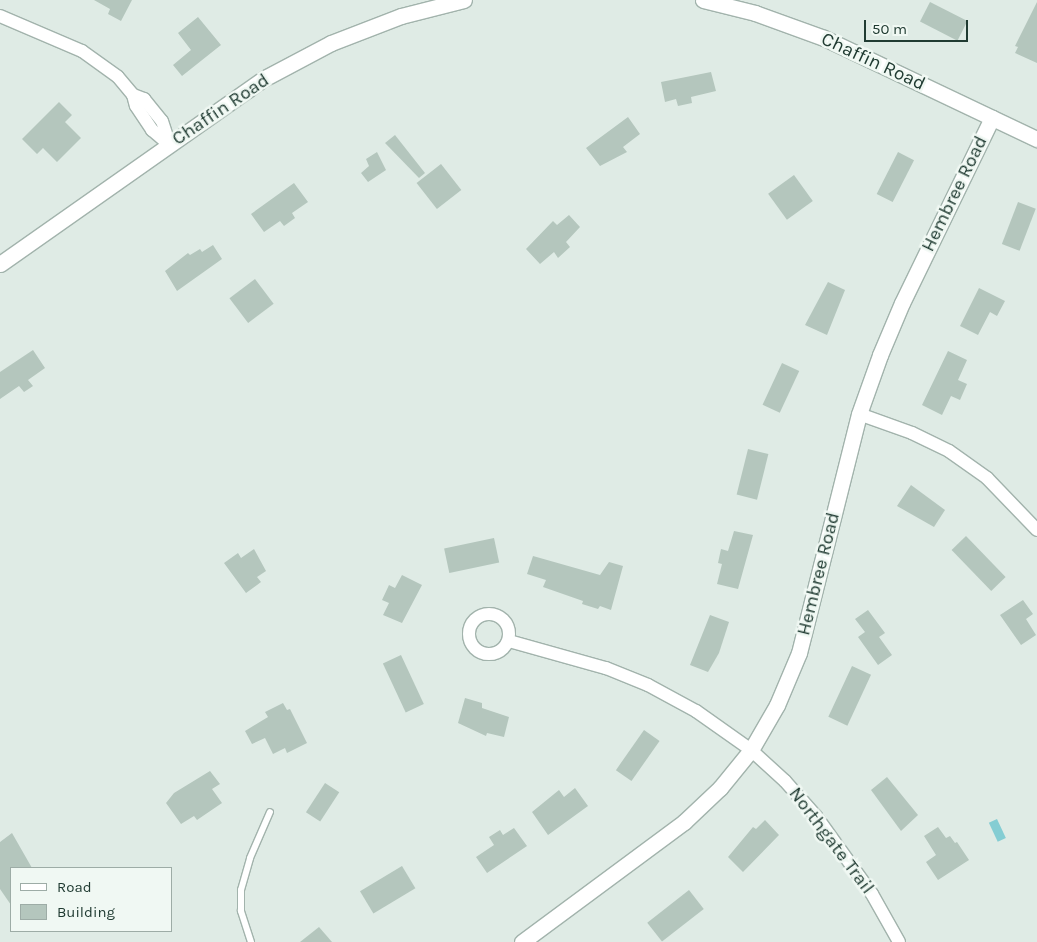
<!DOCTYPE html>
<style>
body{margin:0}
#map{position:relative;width:1037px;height:942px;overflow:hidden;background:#dfebe5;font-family:Karla,sans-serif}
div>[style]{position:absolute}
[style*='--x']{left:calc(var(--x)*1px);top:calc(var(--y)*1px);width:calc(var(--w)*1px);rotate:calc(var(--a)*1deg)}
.water>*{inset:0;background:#84cdd3;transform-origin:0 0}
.building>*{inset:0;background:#b4c6bd;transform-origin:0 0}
.roads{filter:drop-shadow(1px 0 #a2b3ac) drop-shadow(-1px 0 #a2b3ac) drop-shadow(0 1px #a2b3ac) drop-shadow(0 -1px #a2b3ac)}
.lane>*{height:6px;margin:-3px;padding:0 3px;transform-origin:3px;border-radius:3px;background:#fff}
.street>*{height:12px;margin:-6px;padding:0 6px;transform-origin:6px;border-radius:6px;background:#fff}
.street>.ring{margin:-6px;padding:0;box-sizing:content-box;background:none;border:12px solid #fff;border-radius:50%}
.secondary>*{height:15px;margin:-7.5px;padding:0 7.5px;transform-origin:7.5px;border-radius:7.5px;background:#fff}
span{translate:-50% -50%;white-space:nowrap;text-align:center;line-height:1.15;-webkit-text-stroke:5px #f0f8f3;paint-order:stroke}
.street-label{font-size:19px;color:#203b32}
.legend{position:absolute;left:10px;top:867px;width:162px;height:65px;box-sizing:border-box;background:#f0f8f3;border:1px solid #9daca6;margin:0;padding:6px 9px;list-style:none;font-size:15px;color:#203b32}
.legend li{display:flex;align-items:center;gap:10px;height:25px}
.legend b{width:25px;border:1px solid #9daca6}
.scale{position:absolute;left:864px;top:20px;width:104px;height:22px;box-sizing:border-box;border:2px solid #203b32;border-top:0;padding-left:6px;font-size:15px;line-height:18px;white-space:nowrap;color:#203b32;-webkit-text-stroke:4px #f0f8f3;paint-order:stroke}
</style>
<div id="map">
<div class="water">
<i style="left:997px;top:819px;width:21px;height:9px;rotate:65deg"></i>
</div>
<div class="building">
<i style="clip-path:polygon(94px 0,132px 0,121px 21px,108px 14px,110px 9px)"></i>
<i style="left:930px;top:2px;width:42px;height:22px;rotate:27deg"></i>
<i style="clip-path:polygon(1037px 2px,1037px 63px,1015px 53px,1018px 47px,1015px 46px)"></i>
<i style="clip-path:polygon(198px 17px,221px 45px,182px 76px,173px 65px,191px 50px,178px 33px)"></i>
<i style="clip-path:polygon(711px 72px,716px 91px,691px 97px,692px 103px,678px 106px,676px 99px,665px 102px,661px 82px)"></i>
<i style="clip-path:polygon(59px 102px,72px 115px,65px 122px,81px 138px,57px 162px,43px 148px,37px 154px,22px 139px)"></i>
<i style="clip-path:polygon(628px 117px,640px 134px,623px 147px,627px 152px,600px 166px,586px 148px)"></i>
<i style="clip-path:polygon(395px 135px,425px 173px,419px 178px,385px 143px)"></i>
<i style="clip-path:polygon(377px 152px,386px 170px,368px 182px,361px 173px,369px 166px,366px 159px)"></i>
<i style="left:898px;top:152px;width:18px;height:47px;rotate:27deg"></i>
<i style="left:441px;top:164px;width:33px;height:31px;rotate:52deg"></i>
<i style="left:794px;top:175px;width:32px;height:32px;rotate:54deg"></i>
<i style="clip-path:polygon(294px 183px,308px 202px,292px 213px,295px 218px,284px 226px,280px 221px,264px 232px,251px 214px)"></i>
<i style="left:1018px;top:202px;width:19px;height:45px;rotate:21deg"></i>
<i style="clip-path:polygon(569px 215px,580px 227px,566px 242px,570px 247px,558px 258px,554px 252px,540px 264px,526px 249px,553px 221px,557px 225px)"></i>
<i style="clip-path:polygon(213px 245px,222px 259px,177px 291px,165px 271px,188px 253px,190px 255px,200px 249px,202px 252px)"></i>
<i style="left:255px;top:279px;width:31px;height:32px;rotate:53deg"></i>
<i style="clip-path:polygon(828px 282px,845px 290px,827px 335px,805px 325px)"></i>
<i style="clip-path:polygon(979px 288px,1005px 301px,997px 316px,990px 312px,978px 335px,960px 326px)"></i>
<i style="clip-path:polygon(33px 350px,45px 368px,28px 380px,33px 386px,24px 392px,19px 386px,0 399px,0 372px)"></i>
<i style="clip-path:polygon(948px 351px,967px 360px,958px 380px,967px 384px,960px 400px,951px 396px,942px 415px,922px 405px)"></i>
<i style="left:782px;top:363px;width:19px;height:46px;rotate:25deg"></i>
<i style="left:748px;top:449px;width:21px;height:47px;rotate:14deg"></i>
<i style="clip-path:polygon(911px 485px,945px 510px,934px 527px,897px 506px)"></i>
<i style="clip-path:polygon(734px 531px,753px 535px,738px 589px,717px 584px,722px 564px,718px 563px,721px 549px,728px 551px)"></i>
<i style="left:966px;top:536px;width:57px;height:20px;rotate:46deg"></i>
<i style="left:494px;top:538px;width:25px;height:51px;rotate:78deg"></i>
<i style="clip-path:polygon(254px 549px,266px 571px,257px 577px,261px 582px,246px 593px,224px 563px,238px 553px,241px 558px)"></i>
<i style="clip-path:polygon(533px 556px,600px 575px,609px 562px,623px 566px,611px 610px,600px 606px,598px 609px,582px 604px,583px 601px,543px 587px,546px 580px,527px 574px)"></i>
<i style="clip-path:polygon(402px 575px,422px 585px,402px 623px,383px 615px,389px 603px,382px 600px,389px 585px,395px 588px)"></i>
<i style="clip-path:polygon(1023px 600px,1033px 614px,1026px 619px,1036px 635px,1021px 645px,1000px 615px)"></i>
<i style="clip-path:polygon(868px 610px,885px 633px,879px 637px,892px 655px,878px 665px,858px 637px,865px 632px,855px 619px)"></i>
<i style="clip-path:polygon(710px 615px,729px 622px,719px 653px,708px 672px,690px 665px)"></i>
<i style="left:401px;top:655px;width:54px;height:20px;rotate:65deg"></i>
<i style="left:852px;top:666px;width:21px;height:56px;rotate:25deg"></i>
<i style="clip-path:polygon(465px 698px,482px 703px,482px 708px,509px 717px,504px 737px,487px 733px,486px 736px,458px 723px)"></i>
<i style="clip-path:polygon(283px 703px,287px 710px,290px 709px,307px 743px,287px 753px,285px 748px,273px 754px,265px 738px,252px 744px,245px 731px,268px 717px,265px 712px)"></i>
<i style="left:644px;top:730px;width:19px;height:49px;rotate:35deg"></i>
<i style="clip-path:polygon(210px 771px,220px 784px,212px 789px,222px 803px,197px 820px,194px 816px,181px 824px,166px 803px,174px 793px)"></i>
<i style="clip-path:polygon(887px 777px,918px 815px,901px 831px,871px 790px)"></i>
<i style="left:325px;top:783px;width:17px;height:35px;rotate:33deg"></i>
<i style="clip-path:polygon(575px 788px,588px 806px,548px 835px,532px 812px,559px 790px,564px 797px)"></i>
<i style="clip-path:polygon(765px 820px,779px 835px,743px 872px,728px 857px,753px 827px,756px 829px)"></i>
<i style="clip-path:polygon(938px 827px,946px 838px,950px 836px,955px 843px,957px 842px,969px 860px,938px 880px,926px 862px,936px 855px,924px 836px)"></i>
<i style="clip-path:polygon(514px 828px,527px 846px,487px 873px,476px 857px,494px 845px,489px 837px,500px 830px,503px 835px)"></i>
<i style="clip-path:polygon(12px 833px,32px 868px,11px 868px,11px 905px,0 889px,0 842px)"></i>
<i style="left:402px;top:866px;width:26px;height:49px;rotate:59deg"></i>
<i style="left:689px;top:890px;width:24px;height:53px;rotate:52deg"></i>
<i style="clip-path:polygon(319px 927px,332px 942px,300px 942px)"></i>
</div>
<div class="roads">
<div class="lane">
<i style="--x:251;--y:942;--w:33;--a:-108"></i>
<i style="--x:241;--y:911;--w:21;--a:-90"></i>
<i style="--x:241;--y:890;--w:33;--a:-74"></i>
<i style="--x:250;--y:858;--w:50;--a:-66.5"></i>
</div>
<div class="street">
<i style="--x:0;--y:16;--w:89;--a:23.1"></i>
<i style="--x:82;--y:51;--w:44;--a:35.8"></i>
<i style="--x:118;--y:77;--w:23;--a:50"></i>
<i style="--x:133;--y:95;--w:11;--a:75"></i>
<i style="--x:136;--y:106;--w:29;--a:56"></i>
<i style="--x:152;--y:130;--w:23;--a:40"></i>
<i style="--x:133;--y:95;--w:12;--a:20"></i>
<i style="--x:144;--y:99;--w:28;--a:51"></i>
<i style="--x:162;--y:121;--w:25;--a:72"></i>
<i style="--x:859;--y:414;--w:56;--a:19.7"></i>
<i style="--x:912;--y:433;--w:41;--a:25.9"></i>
<i style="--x:949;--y:451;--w:47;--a:35.4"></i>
<i style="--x:987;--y:478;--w:72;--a:46.1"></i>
<i class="ring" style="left:469px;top:614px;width:28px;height:28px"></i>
<i style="--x:509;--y:641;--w:101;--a:15.6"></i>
<i style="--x:606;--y:668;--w:45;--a:22"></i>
<i style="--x:648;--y:685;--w:55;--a:28.4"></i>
<i style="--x:696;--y:711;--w:67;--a:35.3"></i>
<i style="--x:751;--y:750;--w:46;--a:42.4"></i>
<i style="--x:785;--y:781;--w:47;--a:48.5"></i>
<i style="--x:816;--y:816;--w:96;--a:54.3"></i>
<i style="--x:872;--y:894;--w:55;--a:60.6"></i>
</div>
<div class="secondary">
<i style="--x:703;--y:0;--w:54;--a:14"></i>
<i style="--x:755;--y:13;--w:73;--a:19.9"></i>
<i style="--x:824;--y:38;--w:236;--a:25.4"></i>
<i style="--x:0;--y:264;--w:324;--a:-35.1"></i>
<i style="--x:265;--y:78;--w:75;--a:-27.9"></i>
<i style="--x:331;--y:43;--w:75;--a:-21.1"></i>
<i style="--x:401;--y:16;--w:65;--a:-14.3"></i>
<i style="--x:522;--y:942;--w:202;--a:-36.5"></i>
<i style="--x:684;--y:822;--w:50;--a:-43.4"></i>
<i style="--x:720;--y:788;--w:49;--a:-50.8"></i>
<i style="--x:751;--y:750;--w:52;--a:-60"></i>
<i style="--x:777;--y:705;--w:56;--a:-67.1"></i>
<i style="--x:799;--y:653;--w:246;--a:-75.9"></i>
<i style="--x:859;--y:414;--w:63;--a:-70.4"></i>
<i style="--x:880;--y:355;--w:56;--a:-67.1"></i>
<i style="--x:902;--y:303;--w:206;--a:-64.1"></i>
</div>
</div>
<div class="street-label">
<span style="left:873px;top:62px;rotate:25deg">Chaffin Road</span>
<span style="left:221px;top:110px;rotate:-34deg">Chaffin Road</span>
<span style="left:955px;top:194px;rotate:-64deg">Hembree Road</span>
<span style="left:819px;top:574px;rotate:-76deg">Hembree Road</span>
<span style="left:831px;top:841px;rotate:53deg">Northgate Trail</span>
</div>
<ul class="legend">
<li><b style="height:6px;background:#fff"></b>Road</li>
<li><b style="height:14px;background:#b4c6bd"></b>Building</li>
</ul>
<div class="scale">50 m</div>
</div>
